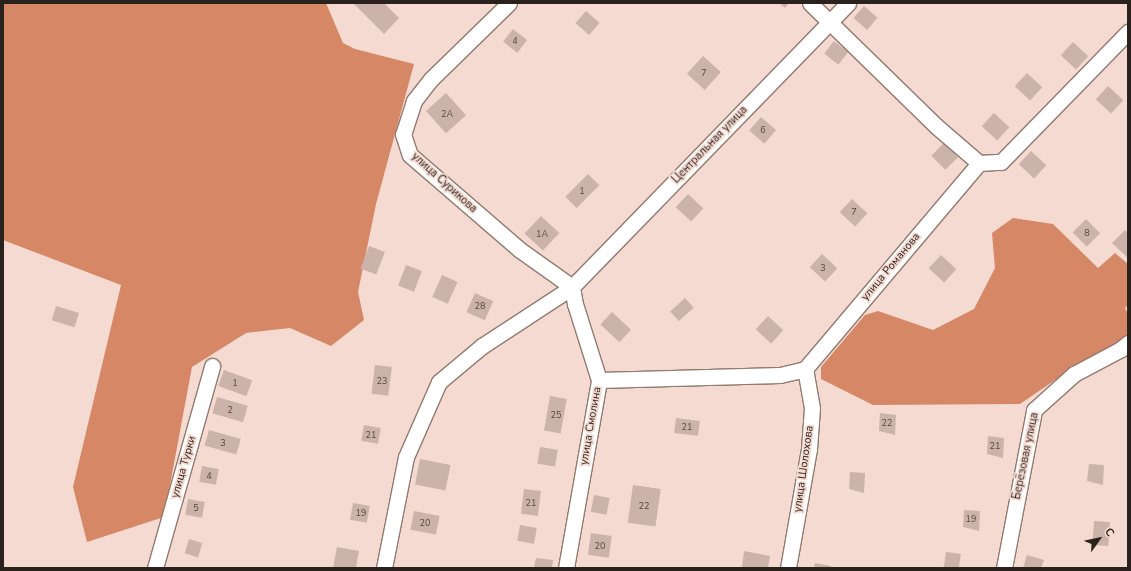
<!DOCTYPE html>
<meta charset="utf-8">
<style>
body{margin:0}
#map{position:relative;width:1131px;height:571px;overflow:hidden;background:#f4dad0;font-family:"Nunito Sans",sans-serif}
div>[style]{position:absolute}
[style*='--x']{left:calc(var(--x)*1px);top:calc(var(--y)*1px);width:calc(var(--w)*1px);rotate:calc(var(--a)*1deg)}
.forest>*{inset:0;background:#d68766}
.building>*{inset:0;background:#ccb3a9;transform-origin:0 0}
.roads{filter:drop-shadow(1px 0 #917a70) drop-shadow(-1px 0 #917a70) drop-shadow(0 1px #917a70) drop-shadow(0 -1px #917a70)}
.minor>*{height:15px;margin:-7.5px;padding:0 7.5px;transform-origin:7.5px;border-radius:7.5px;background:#fff}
span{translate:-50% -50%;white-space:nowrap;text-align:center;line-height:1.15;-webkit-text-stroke:3.5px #f4dad0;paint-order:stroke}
.number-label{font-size:9px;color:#534641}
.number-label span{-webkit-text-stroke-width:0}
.street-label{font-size:11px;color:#2b221e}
.frame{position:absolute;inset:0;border:4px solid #2b221e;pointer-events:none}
.north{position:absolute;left:1079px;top:519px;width:40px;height:40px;-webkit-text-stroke:3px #f4dad0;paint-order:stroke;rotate:57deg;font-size:11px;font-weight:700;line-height:16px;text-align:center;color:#2b221e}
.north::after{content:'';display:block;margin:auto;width:14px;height:18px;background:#2b221e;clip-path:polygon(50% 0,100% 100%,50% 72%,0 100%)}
</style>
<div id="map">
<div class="forest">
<i style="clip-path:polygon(3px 3px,326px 3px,343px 43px,355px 49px,414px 64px,376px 204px,358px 292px,364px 320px,331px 346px,290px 328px,246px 333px,192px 367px,164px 517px,87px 542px,73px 487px,121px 285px,3px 240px)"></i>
<i style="clip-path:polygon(1013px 218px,1053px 224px,1098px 268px,1115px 253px,1128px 264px,1128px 305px,1125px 308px,1128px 314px,1128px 352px,1061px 376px,1020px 404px,873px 405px,821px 379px,821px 367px,865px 315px,878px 311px,933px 330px,974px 309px,995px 268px,992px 233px)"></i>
</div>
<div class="building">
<i style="clip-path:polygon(353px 3px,384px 3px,399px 18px,384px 34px)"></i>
<i style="clip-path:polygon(779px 3px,789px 3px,785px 8px)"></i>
<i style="left:864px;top:6px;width:18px;height:16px;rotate:41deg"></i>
<i style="left:586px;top:11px;width:18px;height:16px;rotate:41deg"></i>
<i style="left:513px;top:29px;width:18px;height:16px;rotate:38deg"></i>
<i style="left:834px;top:41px;width:18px;height:16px;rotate:38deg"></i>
<i style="left:1073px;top:42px;width:21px;height:18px;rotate:43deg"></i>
<i style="left:703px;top:56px;width:24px;height:24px;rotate:42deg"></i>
<i style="left:1027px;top:73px;width:21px;height:18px;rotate:43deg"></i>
<i style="left:1108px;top:86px;width:21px;height:18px;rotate:43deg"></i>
<i style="left:446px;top:93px;width:30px;height:27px;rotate:48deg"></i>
<i style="left:994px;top:113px;width:21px;height:18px;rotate:43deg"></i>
<i style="left:761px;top:117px;width:20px;height:18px;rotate:41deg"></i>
<i style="left:944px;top:143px;width:20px;height:18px;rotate:45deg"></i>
<i style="left:1031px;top:151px;width:21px;height:18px;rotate:43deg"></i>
<i style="left:588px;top:174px;width:16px;height:32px;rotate:45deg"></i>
<i style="left:688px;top:194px;width:21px;height:18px;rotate:43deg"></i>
<i style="left:852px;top:199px;width:21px;height:18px;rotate:43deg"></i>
<i style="left:541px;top:216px;width:25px;height:24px;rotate:43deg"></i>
<i style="left:1086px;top:219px;width:20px;height:19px;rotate:45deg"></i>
<i style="clip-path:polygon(1125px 230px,1128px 233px,1128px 258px,1112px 243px)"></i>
<i style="left:369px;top:246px;width:17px;height:24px;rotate:21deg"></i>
<i style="left:822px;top:254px;width:21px;height:18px;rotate:43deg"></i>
<i style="left:941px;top:255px;width:21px;height:18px;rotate:43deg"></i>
<i style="left:406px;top:265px;width:17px;height:22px;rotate:21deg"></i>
<i style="left:442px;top:275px;width:17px;height:24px;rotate:24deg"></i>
<i style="left:475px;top:293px;width:20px;height:21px;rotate:24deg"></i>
<i style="left:685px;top:298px;width:13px;height:20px;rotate:48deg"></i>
<i style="left:56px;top:306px;width:24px;height:15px;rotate:17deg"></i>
<i style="left:612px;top:312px;width:26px;height:17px;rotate:43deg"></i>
<i style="left:768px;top:316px;width:21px;height:18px;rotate:43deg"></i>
<i style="left:375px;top:365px;width:17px;height:29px;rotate:7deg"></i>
<i style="left:224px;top:370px;width:30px;height:17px;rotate:20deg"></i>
<i style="left:550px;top:396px;width:17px;height:35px;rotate:10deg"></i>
<i style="left:217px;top:397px;width:32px;height:17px;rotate:16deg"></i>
<i style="clip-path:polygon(880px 413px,896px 415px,895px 435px,879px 431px)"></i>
<i style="left:676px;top:418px;width:24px;height:15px;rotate:7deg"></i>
<i style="left:364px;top:425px;width:17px;height:16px;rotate:10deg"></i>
<i style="left:209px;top:430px;width:33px;height:16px;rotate:16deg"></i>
<i style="clip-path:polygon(988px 436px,1004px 438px,1003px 458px,987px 454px)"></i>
<i style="left:540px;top:447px;width:18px;height:17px;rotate:9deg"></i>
<i style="left:420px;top:459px;width:31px;height:26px;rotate:11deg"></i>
<i style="clip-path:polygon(1089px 464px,1104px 465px,1103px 485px,1087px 481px)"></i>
<i style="left:202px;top:466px;width:17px;height:16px;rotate:10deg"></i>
<i style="clip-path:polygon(850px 472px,865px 473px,864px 493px,849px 489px)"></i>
<i style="left:633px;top:485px;width:28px;height:38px;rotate:8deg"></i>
<i style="left:524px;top:489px;width:17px;height:25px;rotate:7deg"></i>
<i style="left:594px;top:495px;width:16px;height:17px;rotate:11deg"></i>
<i style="left:188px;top:499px;width:17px;height:16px;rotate:10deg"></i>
<i style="left:353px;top:503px;width:17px;height:17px;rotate:10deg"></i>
<i style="clip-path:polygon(964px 510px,980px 511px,979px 531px,963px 527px)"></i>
<i style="left:414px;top:511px;width:26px;height:19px;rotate:11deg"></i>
<i style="left:1094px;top:521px;width:16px;height:24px;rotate:4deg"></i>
<i style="left:520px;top:525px;width:17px;height:16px;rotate:10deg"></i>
<i style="left:591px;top:533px;width:21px;height:22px;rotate:8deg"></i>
<i style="left:189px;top:539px;width:14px;height:15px;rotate:17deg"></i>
<i style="clip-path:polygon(337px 547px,359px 551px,356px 568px,333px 568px)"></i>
<i style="clip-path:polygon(744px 551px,770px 556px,768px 568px,742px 568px)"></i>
<i style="left:946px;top:552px;width:15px;height:16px;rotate:8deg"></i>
<i style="clip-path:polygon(1027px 555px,1044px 560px,1041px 568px,1023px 568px)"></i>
<i style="clip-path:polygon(536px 558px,553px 560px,552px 568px,534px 568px)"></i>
<i style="clip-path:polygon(815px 563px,831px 566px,831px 568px,814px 568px)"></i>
</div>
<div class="roads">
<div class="minor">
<i style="--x:509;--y:3;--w:109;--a:135.7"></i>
<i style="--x:431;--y:79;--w:28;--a:128"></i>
<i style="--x:414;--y:101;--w:35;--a:108"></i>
<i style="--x:403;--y:134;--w:22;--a:72"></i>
<i style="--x:410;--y:155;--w:145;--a:40.8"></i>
<i style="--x:520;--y:250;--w:64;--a:35.4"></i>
<i style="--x:810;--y:3;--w:176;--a:44.3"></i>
<i style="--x:936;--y:126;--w:57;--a:40.7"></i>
<i style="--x:599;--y:380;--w:181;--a:-1.6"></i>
<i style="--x:780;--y:375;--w:26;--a:-13"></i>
<i style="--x:805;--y:369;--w:270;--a:-49.8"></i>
<i style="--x:979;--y:163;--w:22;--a:-3"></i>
<i style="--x:1001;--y:162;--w:182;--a:-45.7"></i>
<i style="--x:155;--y:568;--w:210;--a:-74.2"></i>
<i style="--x:384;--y:568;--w:113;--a:-78.8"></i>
<i style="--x:406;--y:457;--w:82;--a:-66.3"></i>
<i style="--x:439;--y:382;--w:56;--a:-39.9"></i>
<i style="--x:482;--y:346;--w:108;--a:-33.2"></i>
<i style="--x:572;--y:287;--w:396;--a:-45.8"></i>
<i style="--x:566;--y:568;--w:191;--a:-80"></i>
<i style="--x:599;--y:380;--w:80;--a:-107.5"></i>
<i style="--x:575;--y:304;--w:17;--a:-100"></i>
<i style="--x:788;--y:568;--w:121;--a:-80"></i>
<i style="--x:809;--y:449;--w:41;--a:-85.8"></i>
<i style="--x:812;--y:408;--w:40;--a:-100"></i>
<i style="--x:1004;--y:568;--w:161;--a:-79.2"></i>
<i style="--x:1034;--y:410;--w:54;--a:-42"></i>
<i style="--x:1074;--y:374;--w:53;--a:-28"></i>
<i style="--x:1121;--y:349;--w:9;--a:-41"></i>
</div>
</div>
<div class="number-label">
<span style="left:515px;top:41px">4</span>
<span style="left:704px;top:73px">7</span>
<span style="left:447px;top:114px">2А</span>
<span style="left:763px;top:130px">6</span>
<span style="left:582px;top:191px">1</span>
<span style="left:854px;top:212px">7</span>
<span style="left:1087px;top:233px">8</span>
<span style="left:542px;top:234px">1А</span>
<span style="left:823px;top:268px">3</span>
<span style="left:480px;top:306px">28</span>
<span style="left:382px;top:381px">23</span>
<span style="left:235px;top:383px">1</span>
<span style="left:230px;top:410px">2</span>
<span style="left:556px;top:415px">25</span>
<span style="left:887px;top:423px">22</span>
<span style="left:687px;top:427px">21</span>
<span style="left:371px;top:435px">21</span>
<span style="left:223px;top:443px">3</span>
<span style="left:995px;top:446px">21</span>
<span style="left:209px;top:476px">4</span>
<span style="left:531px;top:503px">21</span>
<span style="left:644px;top:506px">22</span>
<span style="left:196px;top:508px">5</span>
<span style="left:361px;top:513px">19</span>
<span style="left:971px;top:519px">19</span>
<span style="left:425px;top:523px">20</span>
<span style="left:600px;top:546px">20</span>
</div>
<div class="street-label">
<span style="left:710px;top:145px;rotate:-46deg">Центральная улица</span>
<span style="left:444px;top:183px;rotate:42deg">улица Сурикова</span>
<span style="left:891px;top:267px;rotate:-50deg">улица Романова</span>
<span style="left:591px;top:426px;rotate:-80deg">улица Смолина</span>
<span style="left:1026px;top:456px;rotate:-78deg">Берёзовая улица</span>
<span style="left:184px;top:467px;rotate:-74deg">улица Турки</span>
<span style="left:804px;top:469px;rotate:-82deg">улица Шолохова</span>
</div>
<div class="frame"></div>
<div class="north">С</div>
</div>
